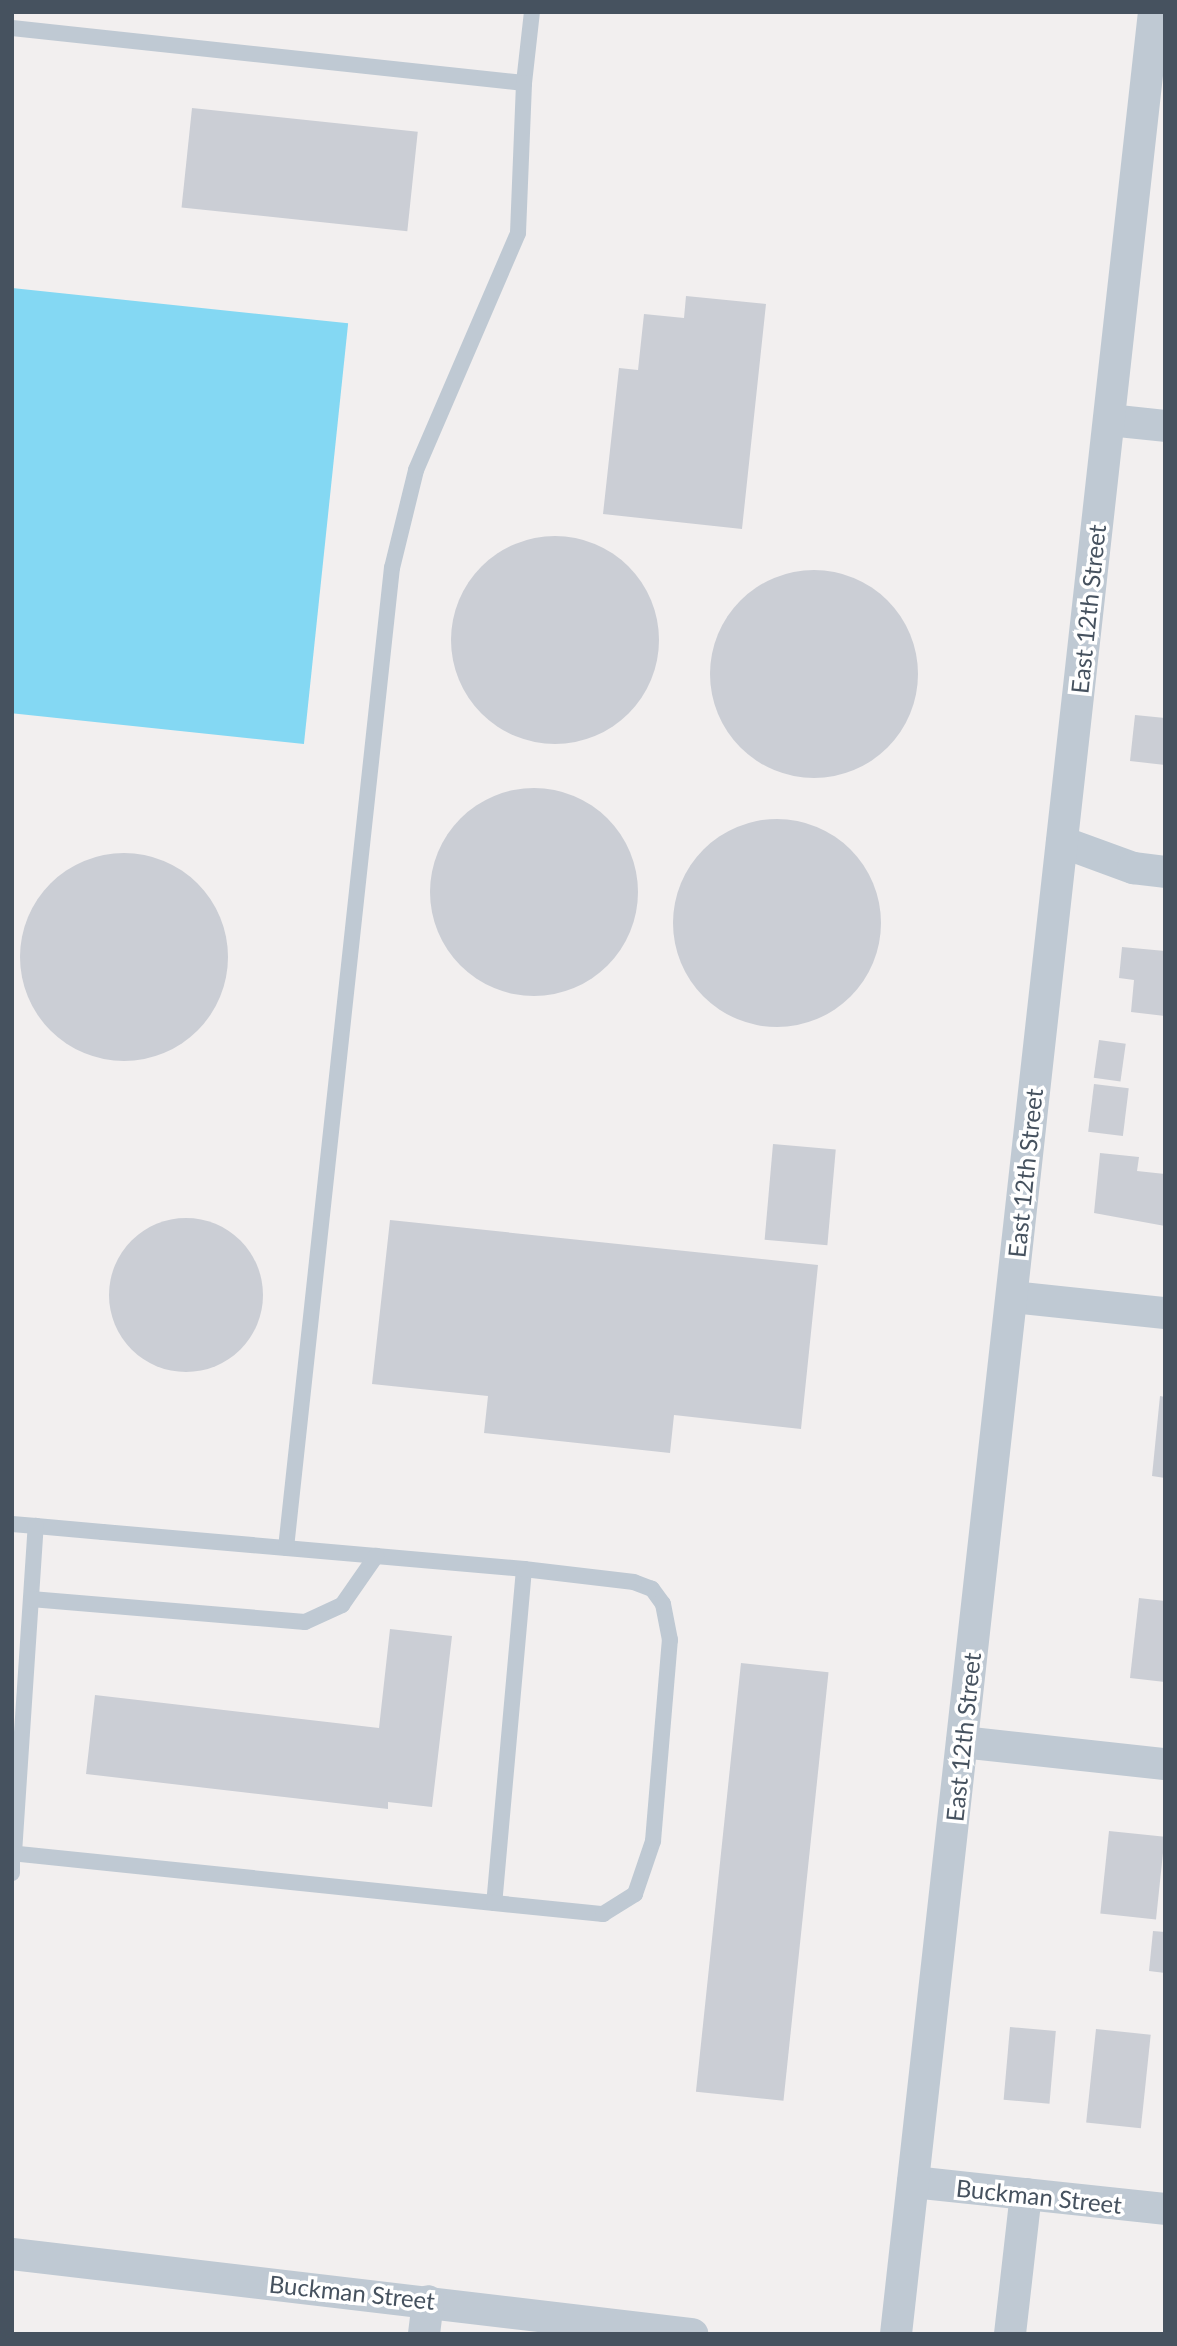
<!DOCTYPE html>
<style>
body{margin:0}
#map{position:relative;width:1177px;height:2346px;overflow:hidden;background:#f2efef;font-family:Lato,sans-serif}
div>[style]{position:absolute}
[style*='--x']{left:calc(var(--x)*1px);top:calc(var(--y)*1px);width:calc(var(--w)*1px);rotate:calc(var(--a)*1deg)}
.water>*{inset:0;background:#84d8f3;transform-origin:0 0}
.building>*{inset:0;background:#cbced5;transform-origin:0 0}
.round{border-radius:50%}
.service>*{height:16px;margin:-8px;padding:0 8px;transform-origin:8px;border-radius:8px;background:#bfc9d3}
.minor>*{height:32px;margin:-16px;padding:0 16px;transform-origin:16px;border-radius:16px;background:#bfc9d3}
span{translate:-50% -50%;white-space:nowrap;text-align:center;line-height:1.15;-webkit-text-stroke:7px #fff;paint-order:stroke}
.street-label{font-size:24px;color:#46525f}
.frame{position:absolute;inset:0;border:14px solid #46525f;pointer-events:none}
</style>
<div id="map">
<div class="water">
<i style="left:12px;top:288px;width:338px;height:423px;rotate:6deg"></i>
</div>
<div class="building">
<i style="left:192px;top:108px;width:227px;height:100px;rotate:6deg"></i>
<i style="clip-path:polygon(686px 296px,766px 304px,742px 529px,603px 514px,619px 368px,638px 370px,644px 314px,684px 318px)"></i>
<i class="round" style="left:451px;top:536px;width:208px;height:208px"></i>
<i class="round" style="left:710px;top:570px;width:208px;height:208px"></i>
<i style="clip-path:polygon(1135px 715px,1165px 718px,1165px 765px,1130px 761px)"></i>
<i class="round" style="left:430px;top:788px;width:208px;height:208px"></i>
<i class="round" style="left:673px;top:819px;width:208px;height:208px"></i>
<i class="round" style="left:20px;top:853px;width:208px;height:208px"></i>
<i style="clip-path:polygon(1122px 947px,1165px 951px,1165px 1016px,1131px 1012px,1134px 980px,1119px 978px)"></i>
<i style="left:1099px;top:1040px;width:27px;height:38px;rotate:8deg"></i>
<i style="left:1094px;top:1084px;width:35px;height:48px;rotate:7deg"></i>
<i style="left:773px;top:1144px;width:63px;height:96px;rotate:5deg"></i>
<i style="clip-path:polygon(1100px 1153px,1139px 1157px,1137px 1171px,1165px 1174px,1165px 1226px,1094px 1213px)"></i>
<i class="round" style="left:109px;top:1218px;width:154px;height:154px"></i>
<i style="clip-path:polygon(390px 1220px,818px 1265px,801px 1429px,674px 1415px,670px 1453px,484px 1433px,488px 1396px,372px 1384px)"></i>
<i style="clip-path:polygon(1160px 1396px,1165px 1397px,1165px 1478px,1152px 1476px)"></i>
<i style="clip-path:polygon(1139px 1598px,1165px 1601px,1165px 1682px,1130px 1678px)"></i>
<i style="clip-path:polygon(390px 1629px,452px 1636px,432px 1807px,388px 1802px,388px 1809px,86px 1774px,95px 1695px,379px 1728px)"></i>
<i style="left:741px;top:1663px;width:88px;height:431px;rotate:6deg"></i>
<i style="left:1109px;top:1831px;width:56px;height:83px;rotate:6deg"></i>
<i style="clip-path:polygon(1153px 1931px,1165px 1932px,1165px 1973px,1149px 1971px)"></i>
<i style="left:1010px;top:2027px;width:46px;height:73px;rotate:5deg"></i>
<i style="left:1096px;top:2029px;width:55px;height:94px;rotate:6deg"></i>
</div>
<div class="service">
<i style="--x:12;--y:28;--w:515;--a:6.13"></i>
<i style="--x:524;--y:83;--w:71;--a:-83.6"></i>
<i style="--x:12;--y:1524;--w:24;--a:5"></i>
<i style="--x:36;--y:1526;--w:67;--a:5.1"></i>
<i style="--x:103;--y:1532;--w:274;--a:5"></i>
<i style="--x:376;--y:1556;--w:149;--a:5"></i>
<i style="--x:524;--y:1569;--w:335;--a:95.1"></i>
<i style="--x:494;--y:1903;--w:483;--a:-174.1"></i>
<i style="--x:14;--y:1853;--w:328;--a:-86.2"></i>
<i style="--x:286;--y:1548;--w:986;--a:-83.83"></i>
<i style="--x:392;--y:568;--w:101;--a:-76.2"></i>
<i style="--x:416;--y:470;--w:258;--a:-66.7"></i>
<i style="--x:518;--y:233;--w:150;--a:-87.7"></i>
<i style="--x:31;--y:1599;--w:275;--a:4.8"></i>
<i style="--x:305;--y:1622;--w:41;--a:-24.7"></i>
<i style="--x:342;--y:1605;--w:60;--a:-55.2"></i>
<i style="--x:12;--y:1853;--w:20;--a:90"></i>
<i style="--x:494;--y:1903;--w:110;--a:5.8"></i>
<i style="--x:603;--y:1914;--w:38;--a:-32"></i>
<i style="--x:635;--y:1894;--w:56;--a:-71.2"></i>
<i style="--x:653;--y:1841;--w:202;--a:-85.2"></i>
<i style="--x:670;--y:1640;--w:37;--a:-101"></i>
<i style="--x:663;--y:1604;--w:19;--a:-126"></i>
<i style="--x:652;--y:1589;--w:19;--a:-159"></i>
<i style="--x:634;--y:1582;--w:111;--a:-173.3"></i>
</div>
<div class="minor">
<i style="--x:1109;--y:420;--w:56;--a:6.1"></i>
<i style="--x:1062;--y:842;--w:76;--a:20.1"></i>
<i style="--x:1133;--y:868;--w:32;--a:7"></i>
<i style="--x:1012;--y:1297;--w:154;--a:6"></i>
<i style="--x:962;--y:1742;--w:204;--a:6.2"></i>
<i style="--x:913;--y:2182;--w:253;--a:6.1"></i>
<i style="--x:12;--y:2254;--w:685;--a:6.71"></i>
<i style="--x:424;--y:2334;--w:33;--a:-83"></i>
<i style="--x:896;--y:2334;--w:2336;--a:-83.66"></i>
<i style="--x:1010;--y:2334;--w:141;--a:-83.5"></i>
</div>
<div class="street-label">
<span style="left:1088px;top:609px;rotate:-84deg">East 12th Street</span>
<span style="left:1025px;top:1173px;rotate:-84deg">East 12th Street</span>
<span style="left:963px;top:1737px;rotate:-84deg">East 12th Street</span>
<span style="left:1039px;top:2196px;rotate:6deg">Buckman Street</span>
<span style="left:352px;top:2292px;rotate:6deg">Buckman Street</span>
</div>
<div class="frame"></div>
</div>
